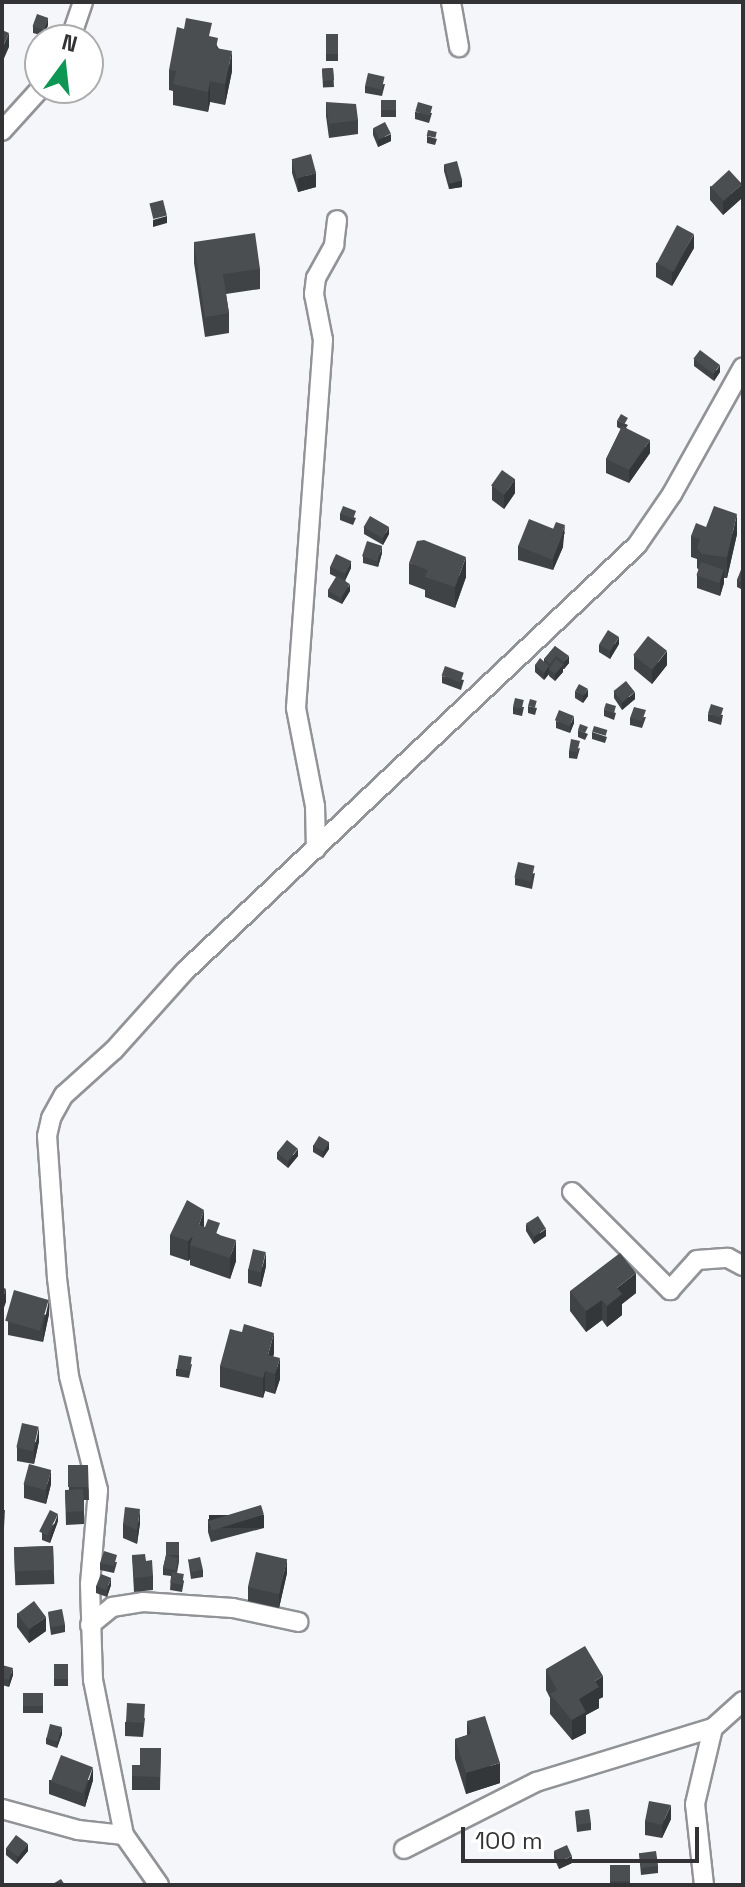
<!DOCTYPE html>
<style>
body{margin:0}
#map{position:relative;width:745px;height:1887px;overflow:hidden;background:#f5f6fa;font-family:"Space Grotesk",sans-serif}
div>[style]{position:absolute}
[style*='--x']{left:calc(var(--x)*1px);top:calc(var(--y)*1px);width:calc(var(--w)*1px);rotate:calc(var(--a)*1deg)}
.roads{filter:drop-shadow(2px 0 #929397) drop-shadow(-2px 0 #929397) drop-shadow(0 2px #929397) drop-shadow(0 -2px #929397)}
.minor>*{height:18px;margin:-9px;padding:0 9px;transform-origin:9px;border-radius:9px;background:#fff}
.wall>*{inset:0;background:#404346;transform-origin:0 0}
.shaded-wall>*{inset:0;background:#343739;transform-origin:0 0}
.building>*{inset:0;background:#4b4e51;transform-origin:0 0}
span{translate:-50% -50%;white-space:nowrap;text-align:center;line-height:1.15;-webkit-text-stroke:8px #fff;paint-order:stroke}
.frame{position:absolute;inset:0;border:4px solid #333335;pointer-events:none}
.north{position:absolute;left:24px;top:24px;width:80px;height:80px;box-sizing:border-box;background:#fff;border:2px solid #adadae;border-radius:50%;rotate:15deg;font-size:22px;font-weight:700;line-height:32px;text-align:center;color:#333335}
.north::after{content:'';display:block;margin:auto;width:28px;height:36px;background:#0e9655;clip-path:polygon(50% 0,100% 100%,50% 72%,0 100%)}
.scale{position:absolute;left:461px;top:1827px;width:238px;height:36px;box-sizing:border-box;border:4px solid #333335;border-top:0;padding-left:10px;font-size:24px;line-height:28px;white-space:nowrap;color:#333335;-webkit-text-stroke:6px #fff;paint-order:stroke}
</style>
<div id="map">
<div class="roads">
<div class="minor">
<i style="--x:451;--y:2;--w:46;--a:79.9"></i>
<i style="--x:70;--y:40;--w:40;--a:-71.1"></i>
<i style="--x:2;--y:131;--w:58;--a:-47.8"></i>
<i style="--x:316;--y:849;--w:43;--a:-91.3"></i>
<i style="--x:315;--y:806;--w:100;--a:-101"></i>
<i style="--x:296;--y:708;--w:369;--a:-85.8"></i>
<i style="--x:323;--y:340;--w:47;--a:-101.1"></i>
<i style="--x:314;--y:294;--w:16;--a:-83"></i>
<i style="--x:316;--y:278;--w:38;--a:-61"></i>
<i style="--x:334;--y:245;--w:25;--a:-83"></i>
<i style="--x:572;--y:1192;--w:139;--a:45"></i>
<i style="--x:670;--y:1290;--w:40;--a:-48"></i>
<i style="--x:697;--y:1260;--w:31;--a:-4"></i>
<i style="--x:728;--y:1258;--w:17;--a:28"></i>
<i style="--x:90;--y:1625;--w:28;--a:-39"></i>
<i style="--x:112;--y:1607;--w:31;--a:-9"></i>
<i style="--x:143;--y:1602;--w:90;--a:3.8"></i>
<i style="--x:233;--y:1608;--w:67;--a:12"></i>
<i style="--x:2;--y:1809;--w:79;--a:15.4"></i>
<i style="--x:78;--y:1830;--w:46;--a:6.2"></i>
<i style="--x:404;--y:1849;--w:148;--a:-26.9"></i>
<i style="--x:536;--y:1782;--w:185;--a:-17"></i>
<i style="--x:713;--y:1728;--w:40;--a:-42"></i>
<i style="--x:159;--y:1885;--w:61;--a:-125"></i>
<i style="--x:124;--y:1835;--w:158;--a:-101.3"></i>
<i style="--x:93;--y:1680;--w:96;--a:-91.8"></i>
<i style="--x:90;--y:1584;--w:94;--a:-85.1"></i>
<i style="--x:98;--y:1490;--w:118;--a:-104.3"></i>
<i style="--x:69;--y:1376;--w:99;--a:-97"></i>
<i style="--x:57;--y:1278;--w:142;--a:-94"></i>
<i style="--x:47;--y:1136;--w:18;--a:-77"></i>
<i style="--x:51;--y:1118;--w:26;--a:-61"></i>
<i style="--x:64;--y:1095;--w:67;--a:-42"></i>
<i style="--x:114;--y:1050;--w:106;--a:-48.1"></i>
<i style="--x:185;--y:971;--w:621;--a:-43.3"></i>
<i style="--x:637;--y:545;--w:62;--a:-55.5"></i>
<i style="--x:672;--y:494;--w:145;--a:-60.8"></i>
<i style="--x:704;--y:1885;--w:81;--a:-96.3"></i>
<i style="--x:695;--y:1804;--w:78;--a:-76.7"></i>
</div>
</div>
<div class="wall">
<i style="clip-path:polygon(48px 25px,44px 36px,33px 33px,33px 26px)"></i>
<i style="left:326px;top:34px;width:12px;height:27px"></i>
<i style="clip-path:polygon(212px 37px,232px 71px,225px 105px,210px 102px,208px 112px,173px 105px,173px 91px,169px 90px,169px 70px)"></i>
<i style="left:333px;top:68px;width:19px;height:11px;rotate:87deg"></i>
<i style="clip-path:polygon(385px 84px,382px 96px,365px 93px,365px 86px)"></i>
<i style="left:381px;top:100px;width:15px;height:17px"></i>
<i style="clip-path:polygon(326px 102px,358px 120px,358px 134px,329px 138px,326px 116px)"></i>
<i style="clip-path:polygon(415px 112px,432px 113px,429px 123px,415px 119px)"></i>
<i style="clip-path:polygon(373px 128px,391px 141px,378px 147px,373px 135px)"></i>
<i style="clip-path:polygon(427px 136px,437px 139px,435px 145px,427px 143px)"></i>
<i style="clip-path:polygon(292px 159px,316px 187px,298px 192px,292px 173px)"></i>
<i style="clip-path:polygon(444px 164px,462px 187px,449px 189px,444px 171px)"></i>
<i style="clip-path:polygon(710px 186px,742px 198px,723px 215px,710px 200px)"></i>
<i style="clip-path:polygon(194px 242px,260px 269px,260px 289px,226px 294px,229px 313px,229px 333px,205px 337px,194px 263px)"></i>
<i style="clip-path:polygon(694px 248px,672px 286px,656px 277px,656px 263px)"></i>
<i style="clip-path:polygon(694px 359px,720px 372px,714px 381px,694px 366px)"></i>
<i style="clip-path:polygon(617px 420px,628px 425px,626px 428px,650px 453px,629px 483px,606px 473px,606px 459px,621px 429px,617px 427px)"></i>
<i style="clip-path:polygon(492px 486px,515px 493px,504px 509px,492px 500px)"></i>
<i style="clip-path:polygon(340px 513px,356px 518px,353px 525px,340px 520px)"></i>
<i style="clip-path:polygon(364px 527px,389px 534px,383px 545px,364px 534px)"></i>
<i style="clip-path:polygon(706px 527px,737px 534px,727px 578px,724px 578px,724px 583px,720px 596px,697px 588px,697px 575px,699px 570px,697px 568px,697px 559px,691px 557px,691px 536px)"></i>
<i style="clip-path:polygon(553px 529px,565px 532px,563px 538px,563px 547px,553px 570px,518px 560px,518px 546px)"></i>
<i style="clip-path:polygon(382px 553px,378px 567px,363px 563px,363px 556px)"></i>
<i style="clip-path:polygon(409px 563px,466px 577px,455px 608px,425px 597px,425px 590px,409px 584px)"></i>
<i style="clip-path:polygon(330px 567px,351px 568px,345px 580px,350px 591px,342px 604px,328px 597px,328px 590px,336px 577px,330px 574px)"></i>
<i style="clip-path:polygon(743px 567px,743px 590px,737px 587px,737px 580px)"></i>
<i style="clip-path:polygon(619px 644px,610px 659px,599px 652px,599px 645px)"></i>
<i style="clip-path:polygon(555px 646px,569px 663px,564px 669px,563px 669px,563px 672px,555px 681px,549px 676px,549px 674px,544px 680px,535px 672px,535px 665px,544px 662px,544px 659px)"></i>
<i style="clip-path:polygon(634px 655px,667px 665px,652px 684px,634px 669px)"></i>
<i style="clip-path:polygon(442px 676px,464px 680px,461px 690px,442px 683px)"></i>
<i style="clip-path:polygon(575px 691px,588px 696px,583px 703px,575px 698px)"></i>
<i style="clip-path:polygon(614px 691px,635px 699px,622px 710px,614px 698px)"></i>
<i style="clip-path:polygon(528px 706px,537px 708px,535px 715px,528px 713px)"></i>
<i style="clip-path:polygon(513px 707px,524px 707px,522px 716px,513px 714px)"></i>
<i style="clip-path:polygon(604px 709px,616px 713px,614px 720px,604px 716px)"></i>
<i style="clip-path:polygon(708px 714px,723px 715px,721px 725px,708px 721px)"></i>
<i style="clip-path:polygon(646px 717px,642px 728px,630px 725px,630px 718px)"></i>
<i style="clip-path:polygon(556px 721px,574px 723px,570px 733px,556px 728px)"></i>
<i style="clip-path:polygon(578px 730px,588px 734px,585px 740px,578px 737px)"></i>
<i style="clip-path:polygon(592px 732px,607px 737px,605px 743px,592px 739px)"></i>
<i style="clip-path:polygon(580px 748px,577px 759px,569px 758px,569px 751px)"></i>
<i style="clip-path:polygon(535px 873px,532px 889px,515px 885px,515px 878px)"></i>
<i style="clip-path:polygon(313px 1145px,329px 1149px,323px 1158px,313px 1152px)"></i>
<i style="clip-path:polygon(277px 1152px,298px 1156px,288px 1168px,277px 1159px)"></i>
<i style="clip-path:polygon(526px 1224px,546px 1236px,534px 1244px,526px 1231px)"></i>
<i style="clip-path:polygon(204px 1227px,220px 1235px,236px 1261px,230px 1279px,190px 1265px,190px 1259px,188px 1261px,170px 1255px,170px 1235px)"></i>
<i style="clip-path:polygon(266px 1266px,261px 1287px,248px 1283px,248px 1269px)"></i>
<i style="clip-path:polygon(570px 1291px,636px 1293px,622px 1304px,622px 1315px,607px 1327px,602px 1320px,586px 1332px,570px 1311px)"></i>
<i style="clip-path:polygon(49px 1314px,43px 1342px,8px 1335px,8px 1321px)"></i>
<i style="clip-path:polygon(274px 1353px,273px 1357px,280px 1379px,275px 1394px,265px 1391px,263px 1398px,220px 1387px,220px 1366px)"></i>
<i style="clip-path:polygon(192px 1364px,189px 1378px,176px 1376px,176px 1369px)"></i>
<i style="clip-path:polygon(39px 1441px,34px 1464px,17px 1461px,17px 1447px)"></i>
<i style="clip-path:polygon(68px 1465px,88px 1465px,89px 1500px,84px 1500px,84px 1524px,66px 1525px,65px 1490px,69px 1490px)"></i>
<i style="clip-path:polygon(24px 1484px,51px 1484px,46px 1504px,24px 1498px)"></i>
<i style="clip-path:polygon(208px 1519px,264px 1528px,211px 1542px,208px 1532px)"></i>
<i style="clip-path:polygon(58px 1521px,50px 1543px,42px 1540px,42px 1533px)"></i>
<i style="clip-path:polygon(140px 1523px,137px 1544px,123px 1538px,123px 1524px)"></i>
<i style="clip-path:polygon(179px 1542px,179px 1562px,177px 1573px,184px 1581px,182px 1592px,170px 1590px,171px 1576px,163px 1575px,163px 1568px,166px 1555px)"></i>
<i style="left:53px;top:1546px;width:38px;height:39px;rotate:88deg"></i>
<i style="clip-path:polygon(132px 1555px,146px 1561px,153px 1576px,153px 1590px,134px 1592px)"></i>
<i style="clip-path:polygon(188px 1559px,203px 1570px,203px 1577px,191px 1579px)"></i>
<i style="clip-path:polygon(117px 1562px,114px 1573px,100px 1570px,100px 1563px)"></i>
<i style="clip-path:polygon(287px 1573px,279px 1608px,248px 1601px,248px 1587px)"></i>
<i style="clip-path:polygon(111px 1585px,107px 1597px,96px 1593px,96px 1586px)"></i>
<i style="clip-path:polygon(48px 1612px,65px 1625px,65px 1632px,51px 1635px)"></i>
<i style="clip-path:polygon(17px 1613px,46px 1631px,29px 1643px,17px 1627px)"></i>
<i style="left:54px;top:1664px;width:14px;height:22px"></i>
<i style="clip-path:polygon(2px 1665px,13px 1675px,9px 1687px,2px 1685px)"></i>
<i style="clip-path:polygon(546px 1669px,603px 1697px,599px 1699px,599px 1708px,586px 1715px,586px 1733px,572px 1740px,550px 1714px,550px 1698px,546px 1690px)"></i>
<i style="left:23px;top:1693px;width:20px;height:20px"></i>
<i style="clip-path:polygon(145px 1718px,143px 1737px,125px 1736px,125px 1722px)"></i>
<i style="clip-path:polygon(467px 1721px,500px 1783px,466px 1794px,455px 1759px,455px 1739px,467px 1735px)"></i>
<i style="clip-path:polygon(62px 1734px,57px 1748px,46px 1744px,46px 1738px)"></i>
<i style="clip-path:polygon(161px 1748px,160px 1790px,132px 1790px,132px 1765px,140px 1765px)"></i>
<i style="clip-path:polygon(49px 1780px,93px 1780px,85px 1807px,49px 1794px)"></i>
<i style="clip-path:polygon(575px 1812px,591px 1823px,591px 1830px,577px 1832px)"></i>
<i style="clip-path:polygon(671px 1819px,662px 1838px,645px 1835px,645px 1821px)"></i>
<i style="clip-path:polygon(6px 1848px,28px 1851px,17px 1864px,6px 1855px)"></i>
<i style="clip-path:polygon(554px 1851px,572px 1863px,559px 1869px,554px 1858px)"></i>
<i style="clip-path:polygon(639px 1853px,658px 1866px,658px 1873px,641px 1875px)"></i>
<i style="left:610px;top:1865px;width:20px;height:20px"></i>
</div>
<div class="shaded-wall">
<i style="clip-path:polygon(48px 18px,48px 25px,44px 36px,44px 29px)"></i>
<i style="clip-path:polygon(9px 33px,9px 47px,2px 63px,2px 49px)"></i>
<i style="clip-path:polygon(232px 51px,232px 71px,225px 105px,225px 84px)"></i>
<i style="clip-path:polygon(210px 81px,210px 102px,208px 112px,208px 92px)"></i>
<i style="clip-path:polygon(391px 134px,391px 141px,378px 147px,378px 140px)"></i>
<i style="clip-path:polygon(316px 173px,316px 187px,298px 192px,298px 178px)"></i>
<i style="clip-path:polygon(462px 180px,462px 187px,449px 189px,449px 182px)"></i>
<i style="clip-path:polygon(742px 184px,742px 198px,723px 215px,723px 201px)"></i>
<i style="clip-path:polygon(167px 216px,167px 223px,153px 227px,153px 220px)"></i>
<i style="clip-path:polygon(694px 234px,694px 248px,672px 286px,672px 272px)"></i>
<i style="clip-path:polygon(720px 365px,720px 372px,714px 381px,714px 374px)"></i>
<i style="clip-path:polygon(650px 440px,650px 453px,629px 483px,629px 470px)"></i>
<i style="clip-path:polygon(515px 479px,515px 493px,504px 509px,504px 495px)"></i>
<i style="clip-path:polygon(737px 514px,737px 534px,727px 578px,727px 557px)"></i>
<i style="clip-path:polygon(565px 525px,563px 547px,553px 570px,553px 557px)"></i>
<i style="clip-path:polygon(389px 527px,389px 534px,383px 545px,383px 538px)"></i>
<i style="clip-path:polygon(382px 546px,382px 553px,378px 567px,378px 560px)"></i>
<i style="clip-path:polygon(466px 557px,466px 577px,455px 608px,455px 587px)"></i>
<i style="clip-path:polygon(351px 561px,351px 568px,345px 581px,345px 574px)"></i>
<i style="clip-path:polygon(724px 570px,724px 583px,720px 596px,720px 582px)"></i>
<i style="clip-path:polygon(350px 584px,350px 591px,342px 604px,342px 597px)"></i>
<i style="clip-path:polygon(619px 637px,619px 644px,610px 659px,610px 652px)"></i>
<i style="clip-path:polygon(667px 651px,667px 665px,652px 684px,652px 670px)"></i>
<i style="clip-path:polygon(569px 656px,569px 663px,564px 669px,564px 662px)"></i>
<i style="clip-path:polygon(563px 665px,563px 672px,555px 681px,555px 674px)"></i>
<i style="clip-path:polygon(549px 666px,549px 674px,544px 680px,544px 673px)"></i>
<i style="clip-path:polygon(588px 689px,588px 696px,583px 703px,583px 696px)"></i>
<i style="clip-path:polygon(635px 692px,635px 699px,622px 710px,622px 703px)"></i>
<i style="clip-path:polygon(574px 716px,574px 723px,570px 733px,570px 726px)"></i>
<i style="clip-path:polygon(329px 1142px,329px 1149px,323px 1158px,323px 1151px)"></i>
<i style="clip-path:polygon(298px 1149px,298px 1156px,288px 1168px,288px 1162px)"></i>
<i style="clip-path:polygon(204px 1210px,204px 1230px,199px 1225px)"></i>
<i style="clip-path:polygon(546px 1229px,546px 1236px,534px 1244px,534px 1237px)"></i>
<i style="clip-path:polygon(193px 1236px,190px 1245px,190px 1259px,188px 1261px,188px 1241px)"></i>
<i style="clip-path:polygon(236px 1240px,236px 1261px,230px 1279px,230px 1258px)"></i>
<i style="clip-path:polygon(266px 1252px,266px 1266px,261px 1287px,261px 1273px)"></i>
<i style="clip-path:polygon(636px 1273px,636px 1293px,622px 1304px,622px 1315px,607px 1327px,607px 1306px,617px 1288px)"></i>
<i style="clip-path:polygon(6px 1289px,6px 1302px,2px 1313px,2px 1299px)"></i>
<i style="clip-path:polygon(49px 1300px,49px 1314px,43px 1342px,43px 1328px)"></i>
<i style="clip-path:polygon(602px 1300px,602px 1320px,586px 1332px,586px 1311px)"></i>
<i style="clip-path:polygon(274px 1333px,274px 1353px,269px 1372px,268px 1355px)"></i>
<i style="clip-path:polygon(280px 1358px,280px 1379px,275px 1394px,275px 1374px)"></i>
<i style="clip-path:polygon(265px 1371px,265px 1391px,263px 1398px,263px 1378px)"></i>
<i style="clip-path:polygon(39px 1427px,39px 1441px,34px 1464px,34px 1451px)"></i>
<i style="clip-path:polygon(51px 1470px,51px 1484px,46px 1504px,46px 1490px)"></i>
<i style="clip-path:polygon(140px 1509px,140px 1523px,137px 1544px,137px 1530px)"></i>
<i style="clip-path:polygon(58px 1514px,58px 1521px,50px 1543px,50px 1536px)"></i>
<i style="left:264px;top:1515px;width:13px;height:55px;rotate:90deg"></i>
<i style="clip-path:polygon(287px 1559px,287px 1573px,279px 1608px,279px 1594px)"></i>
<i style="clip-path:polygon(111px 1578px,111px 1585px,107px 1597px,107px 1590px)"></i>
<i style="clip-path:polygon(46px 1617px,46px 1631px,29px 1643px,29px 1629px)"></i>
<i style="clip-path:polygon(13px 1668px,13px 1675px,9px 1687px,9px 1680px)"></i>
<i style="clip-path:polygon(603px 1676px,603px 1697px,599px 1699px,599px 1708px,586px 1715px,586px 1733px,572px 1740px,572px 1720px,579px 1699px,595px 1681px)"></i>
<i style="clip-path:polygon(62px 1727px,62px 1734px,57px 1748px,57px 1741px)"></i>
<i style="clip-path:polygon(500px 1763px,500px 1783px,466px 1794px,466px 1773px)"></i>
<i style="clip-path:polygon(93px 1767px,93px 1780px,85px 1807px,85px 1793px)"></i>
<i style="clip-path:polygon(671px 1805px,671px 1819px,662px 1838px,662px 1825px)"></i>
<i style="clip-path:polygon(28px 1844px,28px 1851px,17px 1864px,17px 1857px)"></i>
<i style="clip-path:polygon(572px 1856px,572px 1863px,559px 1869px,559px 1862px)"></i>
</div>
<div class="building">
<i style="left:37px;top:14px;width:12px;height:13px;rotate:20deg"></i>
<i style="clip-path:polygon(186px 18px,212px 23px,209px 36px,218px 38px,216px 48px,232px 51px,225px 84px,210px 81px,208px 92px,173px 84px,176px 71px,169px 70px,177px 27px,184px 29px)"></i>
<i style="clip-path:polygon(2px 30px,9px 33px,2px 49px)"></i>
<i style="left:326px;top:34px;width:12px;height:20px"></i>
<i style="left:333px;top:68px;width:12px;height:11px;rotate:85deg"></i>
<i style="left:368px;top:73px;width:17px;height:13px;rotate:13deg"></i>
<i style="left:381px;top:100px;width:15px;height:10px"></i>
<i style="clip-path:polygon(326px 102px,356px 104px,358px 120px,329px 124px)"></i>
<i style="left:418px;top:102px;width:15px;height:10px;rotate:16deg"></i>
<i style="left:385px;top:122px;width:13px;height:13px;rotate:63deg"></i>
<i style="left:428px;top:130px;width:9px;height:6px;rotate:13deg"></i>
<i style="left:311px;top:154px;width:20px;height:20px;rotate:75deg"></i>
<i style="left:457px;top:161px;width:20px;height:13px;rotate:75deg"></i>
<i style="left:729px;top:170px;width:19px;height:25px;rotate:47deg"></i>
<i style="left:163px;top:200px;width:16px;height:14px;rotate:76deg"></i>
<i style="left:677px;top:225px;width:19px;height:43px;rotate:28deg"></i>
<i style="clip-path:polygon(255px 233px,260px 269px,223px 274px,229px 313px,205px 317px,194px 242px)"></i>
<i style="left:700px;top:350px;width:25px;height:11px;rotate:37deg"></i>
<i style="left:621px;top:414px;width:8px;height:7px;rotate:30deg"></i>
<i style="clip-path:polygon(622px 426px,650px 440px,629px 470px,606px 459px)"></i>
<i style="left:502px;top:470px;width:16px;height:19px;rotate:35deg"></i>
<i style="left:343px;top:506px;width:14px;height:8px;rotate:21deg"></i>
<i style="clip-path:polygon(714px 506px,737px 514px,727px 557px,702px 554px,697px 548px,700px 539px,691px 536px,696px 523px,706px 527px)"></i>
<i style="left:370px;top:516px;width:22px;height:13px;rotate:30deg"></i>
<i style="left:529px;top:519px;width:37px;height:29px;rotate:22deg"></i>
<i style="clip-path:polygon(556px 522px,565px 525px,562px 533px,553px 529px)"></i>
<i style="clip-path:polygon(424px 540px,466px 557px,455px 587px,425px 577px,428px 570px,409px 563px,417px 541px)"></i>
<i style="left:367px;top:541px;width:16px;height:16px;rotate:18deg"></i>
<i style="left:336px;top:554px;width:17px;height:14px;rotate:25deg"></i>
<i style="left:701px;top:562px;width:24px;height:14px;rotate:19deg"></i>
<i style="clip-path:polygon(742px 567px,743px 567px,743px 583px,737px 580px)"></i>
<i style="left:337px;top:576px;width:15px;height:17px;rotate:32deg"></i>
<i style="left:608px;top:630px;width:13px;height:17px;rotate:32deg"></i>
<i style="left:648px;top:636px;width:24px;height:24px;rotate:38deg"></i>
<i style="clip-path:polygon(555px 646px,569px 656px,564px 662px,556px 656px,550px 664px,544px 659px)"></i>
<i style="clip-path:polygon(540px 658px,549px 666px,544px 673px,535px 665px)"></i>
<i style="clip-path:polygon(556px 659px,563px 665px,555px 674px,549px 669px)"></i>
<i style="left:445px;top:666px;width:20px;height:10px;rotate:20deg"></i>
<i style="left:626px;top:681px;width:14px;height:16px;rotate:51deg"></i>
<i style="left:579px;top:684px;width:10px;height:8px;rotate:29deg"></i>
<i style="left:515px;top:698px;width:9px;height:9px;rotate:13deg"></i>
<i style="left:530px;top:699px;width:7px;height:7px;rotate:16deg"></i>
<i style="clip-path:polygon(606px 703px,616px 706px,614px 713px,604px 709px)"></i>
<i style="left:711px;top:704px;width:13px;height:10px;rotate:18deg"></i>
<i style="clip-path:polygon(634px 707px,646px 710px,642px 721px,630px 718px)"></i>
<i style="left:559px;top:710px;width:16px;height:11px;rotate:22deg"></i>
<i style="clip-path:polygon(580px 724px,588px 727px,585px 733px,578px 730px)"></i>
<i style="left:594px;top:726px;width:14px;height:6px;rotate:17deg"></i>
<i style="clip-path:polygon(571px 739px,580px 741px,577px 752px,569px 751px)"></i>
<i style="left:518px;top:862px;width:17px;height:16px;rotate:13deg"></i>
<i style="left:319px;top:1136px;width:12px;height:11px;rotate:31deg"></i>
<i style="left:287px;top:1140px;width:14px;height:16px;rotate:39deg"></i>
<i style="clip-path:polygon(187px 1200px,204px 1210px,199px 1225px,205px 1227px,208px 1219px,220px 1223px,216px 1234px,236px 1240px,230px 1258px,190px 1245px,193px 1236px,188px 1241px,170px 1235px)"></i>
<i style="left:538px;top:1216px;width:15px;height:14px;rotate:58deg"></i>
<i style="left:253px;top:1249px;width:13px;height:21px;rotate:13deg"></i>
<i style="clip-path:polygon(620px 1253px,636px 1273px,617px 1288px,622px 1294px,607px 1306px,602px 1300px,586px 1311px,570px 1291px)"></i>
<i style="clip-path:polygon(2px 1287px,6px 1289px,2px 1299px)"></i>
<i style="left:14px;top:1290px;width:36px;height:32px;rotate:16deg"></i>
<i style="clip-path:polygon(244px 1324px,274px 1333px,268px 1355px,280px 1358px,275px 1374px,265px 1371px,263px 1378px,220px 1366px,230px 1329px,242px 1332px)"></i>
<i style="left:179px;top:1355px;width:13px;height:14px;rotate:9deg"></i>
<i style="left:22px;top:1423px;width:17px;height:25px;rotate:13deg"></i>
<i style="left:29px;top:1464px;width:23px;height:21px;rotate:15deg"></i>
<i style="left:68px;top:1465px;width:20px;height:22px"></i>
<i style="left:83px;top:1489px;width:22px;height:18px;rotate:87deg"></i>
<i style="left:261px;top:1505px;width:10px;height:55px;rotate:73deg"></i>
<i style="clip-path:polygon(125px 1507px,140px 1509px,137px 1530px,123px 1524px)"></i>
<i style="clip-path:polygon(2px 1510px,5px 1510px,2px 1563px)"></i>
<i style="left:50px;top:1510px;width:9px;height:24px;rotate:27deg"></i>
<i style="left:166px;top:1542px;width:13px;height:13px"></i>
<i style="left:53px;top:1546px;width:24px;height:39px;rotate:88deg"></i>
<i style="clip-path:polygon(104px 1551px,117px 1555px,114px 1566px,100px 1563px)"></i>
<i style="left:256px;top:1552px;width:32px;height:36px;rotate:13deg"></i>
<i style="clip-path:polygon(145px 1554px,146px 1561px,152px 1560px,153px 1576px,134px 1578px,132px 1555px)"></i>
<i style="clip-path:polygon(166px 1555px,178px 1558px,176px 1570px,163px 1568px)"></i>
<i style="left:200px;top:1557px;width:13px;height:12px;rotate:77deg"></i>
<i style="left:172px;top:1572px;width:12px;height:11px;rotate:9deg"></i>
<i style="left:101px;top:1574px;width:11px;height:13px;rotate:22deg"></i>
<i style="left:34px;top:1601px;width:20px;height:21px;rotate:53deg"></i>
<i style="left:62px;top:1609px;width:16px;height:14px;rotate:79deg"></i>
<i style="clip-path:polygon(585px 1646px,603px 1676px,595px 1681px,599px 1687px,579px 1699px,586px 1712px,572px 1720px,550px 1694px,557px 1690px,546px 1669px)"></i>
<i style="left:54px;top:1664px;width:14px;height:15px"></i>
<i style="clip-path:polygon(2px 1665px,13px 1668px,9px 1680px,2px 1678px)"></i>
<i style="left:23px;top:1693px;width:20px;height:13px"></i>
<i style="left:127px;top:1703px;width:18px;height:19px;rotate:3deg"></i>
<i style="clip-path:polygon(485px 1716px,500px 1763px,466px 1773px,455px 1739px,471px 1734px,467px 1721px)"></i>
<i style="left:50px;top:1724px;width:12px;height:15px;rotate:14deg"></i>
<i style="clip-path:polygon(140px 1748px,161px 1748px,160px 1777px,132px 1776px,132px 1765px,140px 1765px)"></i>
<i style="left:61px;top:1755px;width:34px;height:28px;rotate:21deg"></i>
<i style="clip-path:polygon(649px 1801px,671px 1805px,662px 1825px,645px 1821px)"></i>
<i style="left:589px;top:1809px;width:14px;height:14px;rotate:82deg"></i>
<i style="left:16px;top:1835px;width:15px;height:16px;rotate:37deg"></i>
<i style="left:567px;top:1845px;width:12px;height:14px;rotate:66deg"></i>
<i style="left:656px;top:1851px;width:15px;height:17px;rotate:82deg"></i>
<i style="left:610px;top:1865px;width:20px;height:16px"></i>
<i style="clip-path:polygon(61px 1879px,65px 1885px,51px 1885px)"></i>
</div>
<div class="frame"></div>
<div class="north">N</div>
<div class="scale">100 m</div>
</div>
